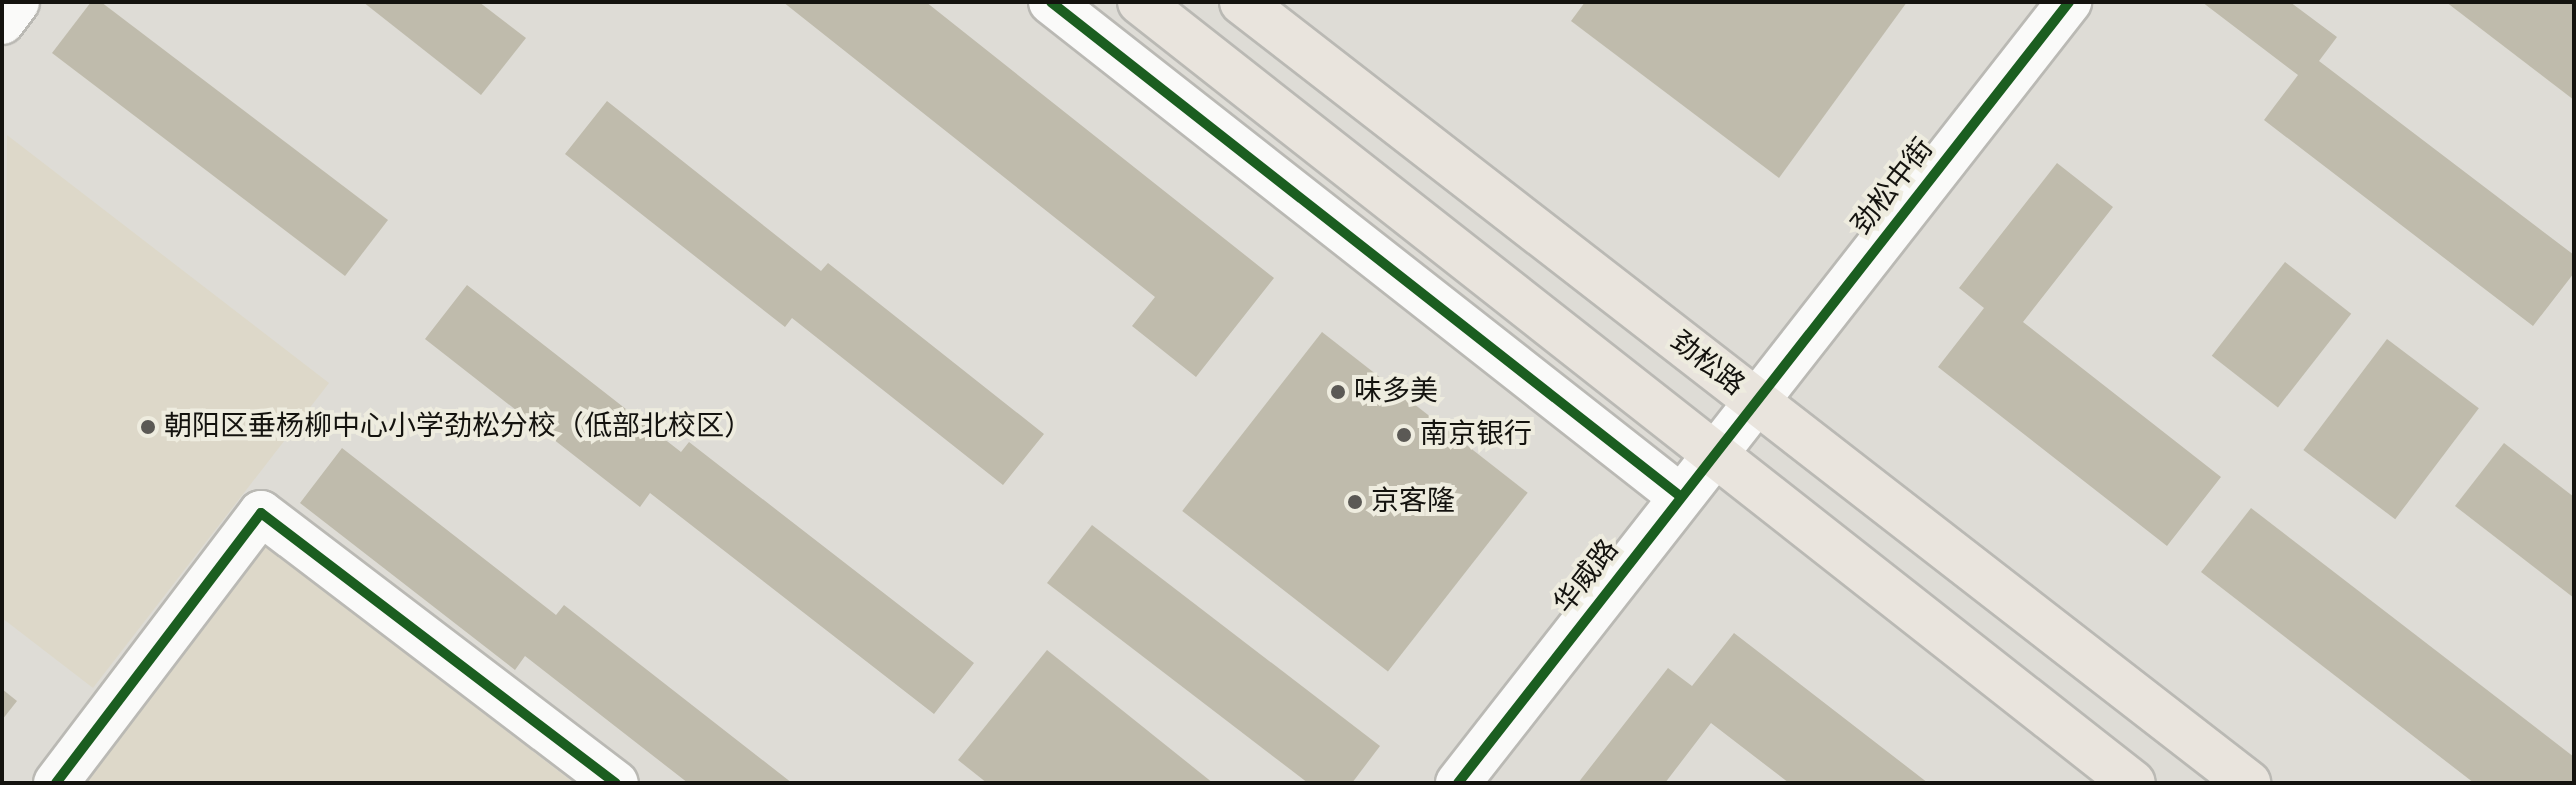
<!DOCTYPE html>
<meta charset="utf-8">
<style>
body{margin:0}
#map{position:relative;width:2576px;height:785px;overflow:hidden;background:#dedcd6;font-family:Spectral,"Noto Sans SC",serif}
div>[style]{position:absolute}
[style*='--x']{left:calc(var(--x)*1px);top:calc(var(--y)*1px);width:calc(var(--w)*1px);rotate:calc(var(--a)*1deg)}
.education>*{inset:0;background:#ddd8c9}
.building>*{inset:0;background:#bfbbac;transform-origin:0 0}
.roads{filter:drop-shadow(2px 0 #bab9b4) drop-shadow(-2px 0 #bab9b4) drop-shadow(0 2px #bab9b4) drop-shadow(0 -2px #bab9b4)}
.minor>*{height:44px;margin:-22px;padding:0 22px;transform-origin:22px;border-radius:22px;background:#fafaf9}
.major>*{height:44px;margin:-22px;padding:0 22px;transform-origin:22px;border-radius:22px;background:#e9e4dd}
.cycleway>*{height:10px;margin:-5px;padding:0 5px;transform-origin:5px;border-radius:5px;background:#1b5e20}
.dots>*{width:22px;height:22px;translate:-50% -50%;box-sizing:border-box;border:4px solid #eeecdf;border-radius:50%}
span{translate:-50% -50%;white-space:nowrap;text-align:center;line-height:1.15;-webkit-text-stroke:8px #eeecdf;paint-order:stroke}
.street-label{font-size:28px;color:#14130f}
.poi-label{font-size:28px;color:#14130f}
.left{translate:0 -50%;text-align:left}
.frame{position:absolute;inset:0;border:4px solid #14130f;pointer-events:none}
</style>
<div id="map">
<div class="education">
<i style="clip-path:polygon(7px 135px,329px 383px,93px 688px,2px 618px)"></i>
<i style="clip-path:polygon(264px 545px,574px 783px,82px 783px)"></i>
</div>
<div class="building">
<i style="clip-path:polygon(91px 2px,101px 2px,388px 220px,345px 276px,52px 53px)"></i>
<i style="clip-path:polygon(363px 2px,479px 2px,526px 38px,481px 95px)"></i>
<i style="clip-path:polygon(783px 2px,926px 2px,1274px 278px,1196px 377px,1132px 326px,1155px 297px)"></i>
<i style="clip-path:polygon(1585px 2px,1907px 2px,1779px 178px,1571px 21px)"></i>
<i style="clip-path:polygon(2202px 2px,2290px 2px,2337px 37px,2319px 61px,2574px 255px,2574px 273px,2533px 326px,2264px 120px,2298px 75px)"></i>
<i style="clip-path:polygon(2446px 2px,2574px 2px,2574px 100px)"></i>
<i style="clip-path:polygon(607px 101px,821px 271px,828px 263px,1044px 434px,1003px 485px,792px 318px,785px 327px,565px 154px)"></i>
<i style="clip-path:polygon(2057px 163px,2113px 207px,2023px 322px,2221px 477px,2167px 546px,1938px 367px,1984px 308px,1959px 288px)"></i>
<i style="left:2285px;top:262px;width:84px;height:119px;rotate:38deg"></i>
<i style="clip-path:polygon(467px 285px,681px 452px,689px 442px,974px 663px,934px 714px,650px 493px,640px 507px,425px 339px)"></i>
<i style="left:1322px;top:332px;width:261px;height:227px;rotate:38deg"></i>
<i style="left:2387px;top:339px;width:115px;height:139px;rotate:37deg"></i>
<i style="clip-path:polygon(2504px 443px,2574px 497px,2574px 598px,2455px 506px)"></i>
<i style="clip-path:polygon(342px 448px,556px 615px,564px 605px,792px 783px,688px 783px,525px 656px,515px 670px,300px 503px)"></i>
<i style="clip-path:polygon(2251px 508px,2574px 757px,2574px 783px,2474px 783px,2201px 572px)"></i>
<i style="clip-path:polygon(1092px 525px,1380px 746px,1352px 783px,1308px 783px,1047px 583px)"></i>
<i style="clip-path:polygon(1734px 633px,1928px 783px,1789px 783px,1711px 723px,1665px 783px,1578px 783px,1668px 668px,1692px 686px)"></i>
<i style="clip-path:polygon(1047px 650px,1213px 783px,987px 783px,958px 760px)"></i>
<i style="clip-path:polygon(2px 689px,17px 701px,2px 720px)"></i>
</div>
<div class="roads">
<div class="minor">
<i style="--x:1051;--y:2;--w:800;--a:38.15"></i>
<i style="--x:2;--y:22;--w:25;--a:-53"></i>
<i style="--x:56;--y:783;--w:339;--a:-52.8"></i>
<i style="--x:261;--y:513;--w:446;--a:37.3"></i>
<i style="--x:1458;--y:783;--w:992;--a:-51.96"></i>
</div>
<div class="major">
<i style="--x:1140;--y:2;--w:1263;--a:38.19"></i>
<i style="--x:1242;--y:2;--w:1274;--a:37.82"></i>
</div>
</div>
<div class="cycleway">
<i style="--x:1051;--y:2;--w:800;--a:38.15"></i>
<i style="--x:56;--y:783;--w:339;--a:-52.8"></i>
<i style="--x:261;--y:513;--w:446;--a:37.3"></i>
<i style="--x:1458;--y:783;--w:992;--a:-51.96"></i>
</div>
<div class="dots">
<i style="left:1338px;top:392px;background:#5b5955"></i>
<i style="left:148px;top:427px;background:#5b5955"></i>
<i style="left:1404px;top:435px;background:#5b5955"></i>
<i style="left:1355px;top:502px;background:#5b5955"></i>
</div>
<div class="street-label">
<span style="left:1893px;top:187px;rotate:-52deg">劲松中街</span>
<span style="left:1707px;top:364px;rotate:38deg">劲松路</span>
<span style="left:1587px;top:577px;rotate:-52deg">华威路</span>
</div>
<div class="poi-label">
<span class="left" style="left:1354px;top:392px">味多美</span>
<span class="left" style="left:164px;top:427px">朝阳区垂杨柳中心小学劲松分校（低部北校区）</span>
<span class="left" style="left:1420px;top:435px">南京银行</span>
<span class="left" style="left:1371px;top:502px">京客隆</span>
</div>
<div class="frame"></div>
</div>
